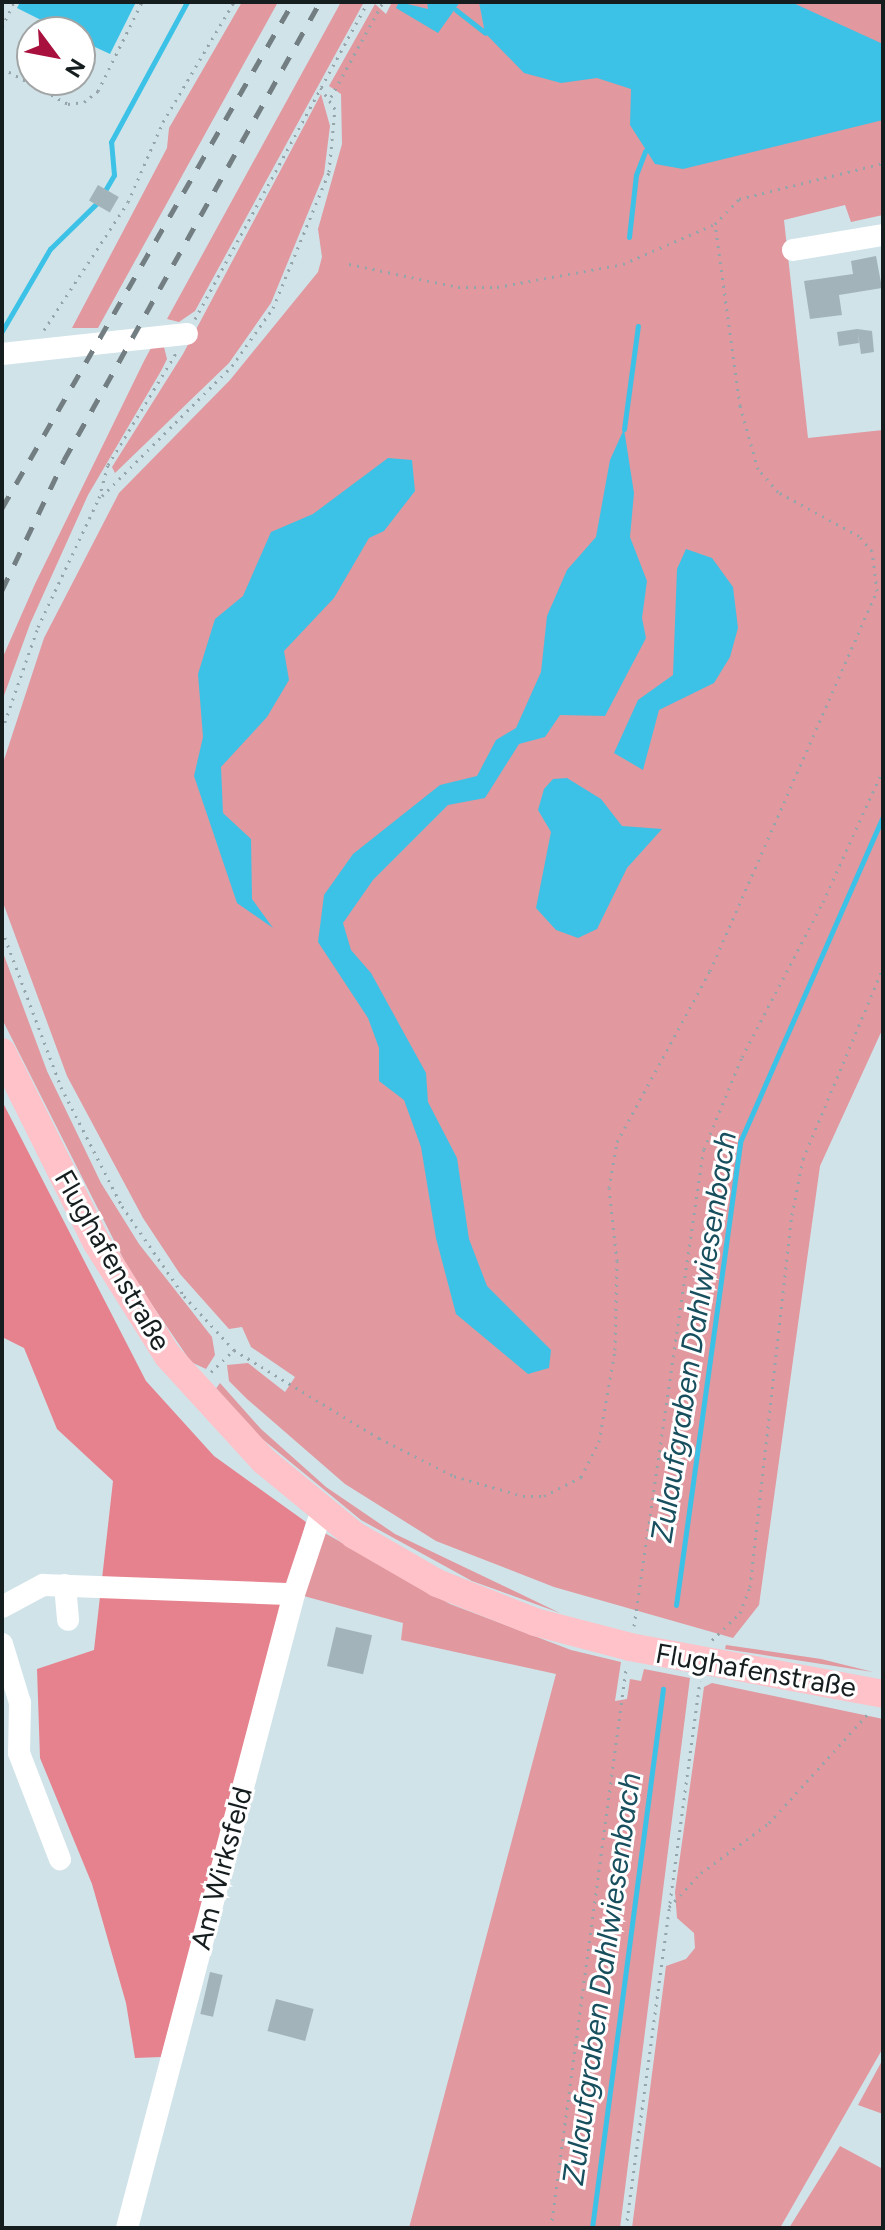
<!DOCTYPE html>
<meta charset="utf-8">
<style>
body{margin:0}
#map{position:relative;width:885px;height:2230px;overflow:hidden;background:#d0e3e9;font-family:Figtree,sans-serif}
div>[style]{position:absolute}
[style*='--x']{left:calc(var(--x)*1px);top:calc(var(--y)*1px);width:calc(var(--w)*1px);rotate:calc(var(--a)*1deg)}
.green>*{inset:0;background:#e1989f}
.forest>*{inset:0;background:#e6828e}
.water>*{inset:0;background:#3cc2e6}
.stream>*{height:5px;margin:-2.5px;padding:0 2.5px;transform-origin:2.5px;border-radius:2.5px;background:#3cc2e6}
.building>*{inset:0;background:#a2b4ba;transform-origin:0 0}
.path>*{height:3px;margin-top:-1.5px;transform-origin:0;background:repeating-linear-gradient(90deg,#96a5aa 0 2px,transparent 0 8px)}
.minor>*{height:22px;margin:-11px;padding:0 11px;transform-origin:11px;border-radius:11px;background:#fff}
.major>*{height:28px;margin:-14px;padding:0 14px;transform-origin:14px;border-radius:14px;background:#fec2c8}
.rail>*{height:5px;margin-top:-2.5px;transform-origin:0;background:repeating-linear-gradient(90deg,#727e82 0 14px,transparent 0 28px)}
span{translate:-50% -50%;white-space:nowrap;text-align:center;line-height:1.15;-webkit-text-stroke:6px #fff;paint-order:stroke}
.street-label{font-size:28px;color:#161d1f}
.water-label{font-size:30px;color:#184f5e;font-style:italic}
.frame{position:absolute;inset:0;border:4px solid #161d1f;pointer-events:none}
.north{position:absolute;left:16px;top:16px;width:80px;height:80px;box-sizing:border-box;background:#fff;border:2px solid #a2a5a5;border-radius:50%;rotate:122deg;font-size:22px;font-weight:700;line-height:32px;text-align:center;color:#161d1f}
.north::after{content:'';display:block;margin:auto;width:28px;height:36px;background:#a8103d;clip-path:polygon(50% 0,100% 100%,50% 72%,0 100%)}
</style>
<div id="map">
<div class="green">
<i style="clip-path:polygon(242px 2px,278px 2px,98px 328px,72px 328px,167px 148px,169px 128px)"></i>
<i style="clip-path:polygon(341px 2px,364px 2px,195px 311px,179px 322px,167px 319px)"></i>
<i style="clip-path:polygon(392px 2px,883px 2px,883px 215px,851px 222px,845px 205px,784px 220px,808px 438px,883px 430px,883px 1028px,820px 1166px,759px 1605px,733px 1638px,554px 1587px,436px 1541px,345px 1484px,247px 1399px,229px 1381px,227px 1365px,248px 1363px,285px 1392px,295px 1377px,251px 1347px,242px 1327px,229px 1329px,180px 1274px,143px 1218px,67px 1076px,2px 900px,2px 766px,44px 638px,119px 493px,230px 380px,318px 272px,322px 257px,318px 229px,342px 144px,341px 94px,329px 86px,375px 4px,386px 14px)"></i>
<i style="clip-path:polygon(321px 94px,330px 126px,324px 174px,271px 303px,229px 363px,115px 473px,112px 467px,183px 354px)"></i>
<i style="clip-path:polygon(164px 347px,167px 359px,161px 371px,88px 495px,30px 624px,2px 701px,2px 659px,35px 584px,144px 361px,151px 348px)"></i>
<i style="clip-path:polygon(2px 950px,47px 1071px,101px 1183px,139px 1244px,212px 1337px,215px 1355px,206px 1369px,191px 1362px,131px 1274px,2px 1019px)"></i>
<i style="clip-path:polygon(220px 1383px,261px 1429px,326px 1487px,395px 1534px,560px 1613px,472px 1581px,361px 1520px,255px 1433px,215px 1390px)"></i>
<i style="clip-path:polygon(323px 1532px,450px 1604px,571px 1650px,621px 1662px,615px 1701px,627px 1699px,630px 1679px,641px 1681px,644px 1669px,690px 1678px,620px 2228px,409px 2228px,556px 1674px,401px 1640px,403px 1623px,300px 1595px)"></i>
<i style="clip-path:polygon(726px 1645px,821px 1659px,873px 1672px,725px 1649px)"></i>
<i style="clip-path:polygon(712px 1683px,883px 1719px,883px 2048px,780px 2228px,632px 2228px,666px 1966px,686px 1959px,695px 1948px,694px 1933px,677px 1918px,675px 1892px,704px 1687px)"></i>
<i style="clip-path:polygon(883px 2059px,883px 2114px,858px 2105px)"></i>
<i style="clip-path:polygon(840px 2146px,883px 2169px,883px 2228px,789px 2228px)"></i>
</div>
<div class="forest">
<i style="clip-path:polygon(2px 1101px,146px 1381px,214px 1456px,306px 1522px,161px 2057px,135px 2058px,126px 2003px,92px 1884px,40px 1758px,37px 1669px,94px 1650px,113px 1481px,57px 1429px,24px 1348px,2px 1337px)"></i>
</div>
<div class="water">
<i style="clip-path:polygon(20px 2px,136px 2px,110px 54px,80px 40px,80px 32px,65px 32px,17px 8px)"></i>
<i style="clip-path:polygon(399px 2px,428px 9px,427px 2px,460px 2px,438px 33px,396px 8px)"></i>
<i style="clip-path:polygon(479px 2px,791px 2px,883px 44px,883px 120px,683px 169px,655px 164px,630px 125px,631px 89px,597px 78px,561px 83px,524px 73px,485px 33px)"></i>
<i style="clip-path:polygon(624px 429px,634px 493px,630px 537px,647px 581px,642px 618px,646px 638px,605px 716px,560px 715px,545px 737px,519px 744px,485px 798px,448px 805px,373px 880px,343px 923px,351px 950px,371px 973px,426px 1073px,428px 1102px,457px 1158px,469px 1239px,487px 1286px,551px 1350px,549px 1368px,528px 1374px,456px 1314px,436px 1238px,421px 1147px,404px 1100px,379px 1081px,379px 1048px,368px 1018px,318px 942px,324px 895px,353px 854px,440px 785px,477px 776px,496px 740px,516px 728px,541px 672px,547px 616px,567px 570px,596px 537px,610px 460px)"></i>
<i style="clip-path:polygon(388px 458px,412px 460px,415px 491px,384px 531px,369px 538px,334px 598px,284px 651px,289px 680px,267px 717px,221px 767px,223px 813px,251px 839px,252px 899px,273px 928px,237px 903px,194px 776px,203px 737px,198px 674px,215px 619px,243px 596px,271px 532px,313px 514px)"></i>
<i style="clip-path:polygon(686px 549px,712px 558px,733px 587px,738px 628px,730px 657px,714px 683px,659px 710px,643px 770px,614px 753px,638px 700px,673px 675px,677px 569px)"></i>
<i style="clip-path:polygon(567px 778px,601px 799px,622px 826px,662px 829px,627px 868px,597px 929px,578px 938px,556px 930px,536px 908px,551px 832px,538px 810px,544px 789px,553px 779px)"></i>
</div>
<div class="stream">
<i style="--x:456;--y:10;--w:37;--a:38"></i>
<i style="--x:103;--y:194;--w:22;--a:-60"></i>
<i style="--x:114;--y:175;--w:33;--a:-95"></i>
<i style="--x:111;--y:142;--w:159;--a:-61.5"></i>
<i style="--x:629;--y:237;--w:62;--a:-83.6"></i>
<i style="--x:636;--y:175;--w:26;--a:-69"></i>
<i style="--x:2;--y:331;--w:95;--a:-59.7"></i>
<i style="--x:50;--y:249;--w:67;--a:-44.4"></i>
<i style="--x:624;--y:429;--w:104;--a:-82.3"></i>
<i style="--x:676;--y:1605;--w:467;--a:-82.1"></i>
<i style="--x:740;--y:1142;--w:356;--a:-66.3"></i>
<i style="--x:592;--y:2228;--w:544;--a:-82.5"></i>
</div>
<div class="building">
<i style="left:98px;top:185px;width:24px;height:18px;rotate:30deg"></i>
<i style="clip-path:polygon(876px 256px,882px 288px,839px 295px,842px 315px,810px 319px,804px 281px,853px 274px,851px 261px)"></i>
<i style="clip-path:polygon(857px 329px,872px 331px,874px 352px,861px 354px,858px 333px,859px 343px,839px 346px,837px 332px)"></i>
<i style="left:336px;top:1627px;width:37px;height:40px;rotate:13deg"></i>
<i style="left:210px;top:1972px;width:13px;height:43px;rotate:13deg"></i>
<i style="left:276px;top:1999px;width:39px;height:33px;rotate:15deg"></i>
</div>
<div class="path">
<i style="--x:2;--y:27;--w:28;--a:-64"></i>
<i style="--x:2;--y:68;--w:75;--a:28.6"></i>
<i style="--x:68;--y:104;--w:16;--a:-7"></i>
<i style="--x:84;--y:102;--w:18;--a:-38"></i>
<i style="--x:98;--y:91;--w:99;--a:-63.7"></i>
<i style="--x:331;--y:97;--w:108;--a:-61.3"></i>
<i style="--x:349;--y:264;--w:111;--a:11.9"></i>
<i style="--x:458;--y:287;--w:39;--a:0"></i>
<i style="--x:497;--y:287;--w:128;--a:-10.3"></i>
<i style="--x:623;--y:264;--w:100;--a:-23.5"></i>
<i style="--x:195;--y:319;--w:361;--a:-61.4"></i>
<i style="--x:44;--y:330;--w:153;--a:-56.7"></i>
<i style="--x:128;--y:202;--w:87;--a:-66.4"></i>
<i style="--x:163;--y:122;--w:139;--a:-59.4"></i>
<i style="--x:102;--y:496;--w:184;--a:-45"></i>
<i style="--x:232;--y:366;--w:71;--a:-54.7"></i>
<i style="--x:273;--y:308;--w:147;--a:-67.6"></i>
<i style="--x:329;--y:172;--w:63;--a:-84.6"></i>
<i style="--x:335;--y:109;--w:27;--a:-124"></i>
<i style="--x:2;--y:730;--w:109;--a:-70.7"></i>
<i style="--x:38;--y:627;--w:143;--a:-64.7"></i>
<i style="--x:99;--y:498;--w:34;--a:-75"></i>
<i style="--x:108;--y:465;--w:131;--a:-58.7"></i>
<i style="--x:2;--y:930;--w:168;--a:69.4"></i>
<i style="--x:61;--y:1087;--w:134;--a:62.9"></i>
<i style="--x:122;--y:1206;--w:109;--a:55.4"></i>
<i style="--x:184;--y:1296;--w:74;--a:47.2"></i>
<i style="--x:234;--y:1350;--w:170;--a:31.3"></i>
<i style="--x:379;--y:1438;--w:84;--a:26.9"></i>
<i style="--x:454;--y:1476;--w:72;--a:16.2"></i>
<i style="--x:523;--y:1496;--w:21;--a:0"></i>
<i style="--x:544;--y:1496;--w:42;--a:-27.2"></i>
<i style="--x:581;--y:1477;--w:39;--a:-63"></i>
<i style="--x:599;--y:1442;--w:93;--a:-80.1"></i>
<i style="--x:615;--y:1350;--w:89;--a:-88.7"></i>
<i style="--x:617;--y:1261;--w:73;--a:-96.3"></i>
<i style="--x:609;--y:1188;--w:47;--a:-80.1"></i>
<i style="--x:617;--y:1142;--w:195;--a:-61.5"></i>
<i style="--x:710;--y:971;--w:415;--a:-66.3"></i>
<i style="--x:877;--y:591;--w:40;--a:-97.1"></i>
<i style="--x:872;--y:551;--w:20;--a:-131"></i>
<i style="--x:859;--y:536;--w:92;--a:-151.5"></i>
<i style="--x:778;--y:492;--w:30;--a:-131"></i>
<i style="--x:758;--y:469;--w:66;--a:-105.9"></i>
<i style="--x:740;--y:406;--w:184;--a:-97.8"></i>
<i style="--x:715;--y:224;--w:35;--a:-46"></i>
<i style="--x:739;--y:199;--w:148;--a:-14"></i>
<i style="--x:211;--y:1372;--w:32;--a:-44"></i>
<i style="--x:634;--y:1626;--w:482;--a:-81.7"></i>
<i style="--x:704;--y:1149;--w:100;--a:-67.6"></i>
<i style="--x:742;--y:1057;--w:175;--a:-62.4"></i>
<i style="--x:823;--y:902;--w:145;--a:-65.6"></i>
<i style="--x:712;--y:1640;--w:39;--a:-44"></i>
<i style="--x:740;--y:1613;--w:28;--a:-69"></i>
<i style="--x:750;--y:1587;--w:374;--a:-83.6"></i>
<i style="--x:792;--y:1215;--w:57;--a:-78.9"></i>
<i style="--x:803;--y:1159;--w:207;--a:-67.3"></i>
<i style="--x:669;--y:1907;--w:47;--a:-46.7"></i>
<i style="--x:701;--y:1873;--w:84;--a:-36.3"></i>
<i style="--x:769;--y:1823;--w:146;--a:-47.8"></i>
<i style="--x:551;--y:2228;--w:564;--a:-82.36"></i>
<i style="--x:626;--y:2228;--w:552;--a:-82.3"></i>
</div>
<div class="minor">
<i style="--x:793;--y:250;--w:91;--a:-9.5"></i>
<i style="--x:2;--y:354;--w:186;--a:-6.2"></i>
<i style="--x:65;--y:1585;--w:35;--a:85"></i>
<i style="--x:2;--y:1607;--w:47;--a:-28.2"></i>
<i style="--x:43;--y:1585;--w:251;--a:2.1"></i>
<i style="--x:2;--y:1644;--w:62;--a:73"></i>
<i style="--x:20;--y:1703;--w:50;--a:91.1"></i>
<i style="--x:19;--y:1753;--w:114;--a:68.9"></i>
<i style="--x:127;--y:2228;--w:656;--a:-75.24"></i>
<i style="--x:294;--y:1594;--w:89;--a:-71.6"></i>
</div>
<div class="major">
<i style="--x:2;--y:1052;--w:213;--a:63.6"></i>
<i style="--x:97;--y:1243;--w:133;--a:57.9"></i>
<i style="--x:168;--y:1356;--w:142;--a:47.6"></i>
<i style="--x:264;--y:1461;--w:117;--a:39.4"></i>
<i style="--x:354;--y:1535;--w:96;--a:30"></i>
<i style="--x:437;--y:1583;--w:105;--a:21.7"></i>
<i style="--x:535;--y:1622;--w:98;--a:14.7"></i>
<i style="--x:630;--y:1647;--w:257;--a:10.5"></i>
</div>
<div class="rail">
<i style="--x:2;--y:508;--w:584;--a:-60.1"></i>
<i style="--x:2;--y:590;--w:144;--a:-64.5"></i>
<i style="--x:64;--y:460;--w:525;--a:-60.8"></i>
</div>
<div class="street-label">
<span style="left:113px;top:1260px;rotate:60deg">Flughafenstraße</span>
<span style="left:756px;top:1670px;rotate:10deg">Flughafenstraße</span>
<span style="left:221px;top:1868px;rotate:-75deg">Am Wirksfeld</span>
</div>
<div class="water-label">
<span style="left:694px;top:1337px;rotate:-81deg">Zulaufgraben Dahlwiesenbach</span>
<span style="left:602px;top:1979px;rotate:-82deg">Zulaufgraben Dahlwiesenbach</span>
</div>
<div class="frame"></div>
<div class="north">N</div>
</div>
